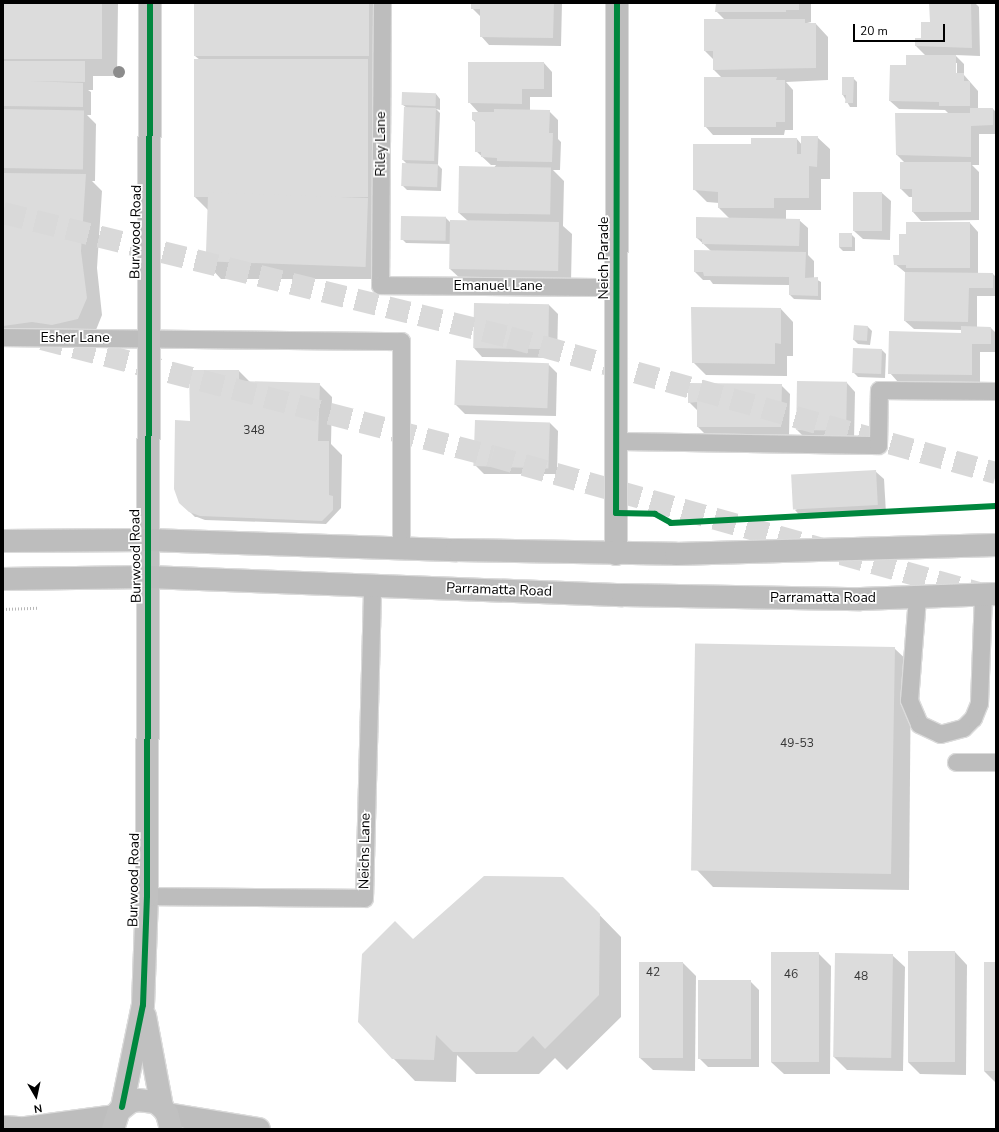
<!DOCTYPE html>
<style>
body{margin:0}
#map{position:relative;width:999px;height:1132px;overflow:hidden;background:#fff;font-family:"Nunito Sans",sans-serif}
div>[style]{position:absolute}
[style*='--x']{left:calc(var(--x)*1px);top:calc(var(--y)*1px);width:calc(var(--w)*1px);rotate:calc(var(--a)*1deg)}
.shadow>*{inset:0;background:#0003}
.building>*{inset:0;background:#dcdcdc;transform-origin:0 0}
.highway-tunnel>*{height:22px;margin-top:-11px;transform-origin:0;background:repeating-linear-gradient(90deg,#d9d9d9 0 22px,transparent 0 33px)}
.path>*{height:2.5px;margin-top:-1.25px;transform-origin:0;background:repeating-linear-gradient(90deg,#b8b8b8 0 1px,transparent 0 3px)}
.roads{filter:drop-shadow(1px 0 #dbdbdb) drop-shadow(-1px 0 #dbdbdb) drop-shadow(0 1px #dbdbdb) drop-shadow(0 -1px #dbdbdb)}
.lane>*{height:17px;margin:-8.5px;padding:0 8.5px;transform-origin:8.5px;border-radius:8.5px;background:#bdbdbd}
.street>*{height:22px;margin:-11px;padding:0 11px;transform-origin:11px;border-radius:11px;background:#bdbdbd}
.secondary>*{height:22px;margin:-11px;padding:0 11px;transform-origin:11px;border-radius:11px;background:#c0c0c0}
.highway>*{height:22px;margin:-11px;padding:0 11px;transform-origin:11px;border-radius:11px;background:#bdbdbd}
.cycleway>*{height:6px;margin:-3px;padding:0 3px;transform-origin:3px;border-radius:3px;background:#00873e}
.trees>*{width:12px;height:12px;margin:-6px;border-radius:50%;background:#8c8c8c}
span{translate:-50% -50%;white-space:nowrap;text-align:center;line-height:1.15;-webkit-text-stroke:3.5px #fff;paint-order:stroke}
.number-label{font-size:12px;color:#373737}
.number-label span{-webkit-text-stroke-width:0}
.street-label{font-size:14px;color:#000}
.frame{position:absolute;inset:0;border:4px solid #000;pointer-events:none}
.north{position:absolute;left:16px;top:1076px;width:40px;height:40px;-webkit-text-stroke:3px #fff;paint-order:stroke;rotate:171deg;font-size:11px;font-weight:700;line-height:16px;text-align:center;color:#000}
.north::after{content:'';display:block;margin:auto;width:14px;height:18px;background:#000;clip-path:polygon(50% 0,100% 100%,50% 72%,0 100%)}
.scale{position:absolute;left:853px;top:24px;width:92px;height:18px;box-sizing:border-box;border:2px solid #000;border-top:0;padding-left:5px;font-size:12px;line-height:14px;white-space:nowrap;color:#000;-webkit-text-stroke:3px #fff;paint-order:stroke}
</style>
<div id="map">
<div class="shadow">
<i style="clip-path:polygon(3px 3px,118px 3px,117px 76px,93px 76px,93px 90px,88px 90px,91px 92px,91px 115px,87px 115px,96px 124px,95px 181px,92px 181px,102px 191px,97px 268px,102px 315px,94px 335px,3px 345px)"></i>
<i style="clip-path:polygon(195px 3px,382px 3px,377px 279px,221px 279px,209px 266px,209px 211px,194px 196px,200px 60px,195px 56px)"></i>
<i style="clip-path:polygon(472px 3px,562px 3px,561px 46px,489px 45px,481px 36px,481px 17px,472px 8px)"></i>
<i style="clip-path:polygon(717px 3px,811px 3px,811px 22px,807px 22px,816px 24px,828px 37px,828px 80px,786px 82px,793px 90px,793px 130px,785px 130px,784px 135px,713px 135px,705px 126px,722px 78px,714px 70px,714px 60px,705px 51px,725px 20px,716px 11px)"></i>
<i style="clip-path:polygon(evenodd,930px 3px,975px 3px,979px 7px,980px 56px,955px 55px,964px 64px,964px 75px,978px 91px,978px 109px,993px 109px,996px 112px,996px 134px,979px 134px,979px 165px,972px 165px,979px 172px,979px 220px,921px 221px,913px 212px,913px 197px,909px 197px,901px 189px,905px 163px,897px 155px,949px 114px,945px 110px,899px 109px,890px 101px,907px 66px,926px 56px,916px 46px,916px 39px,922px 39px,931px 23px,930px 3px,955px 63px,957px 63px,957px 78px,955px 78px,955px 63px)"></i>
<i style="clip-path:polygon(544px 63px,552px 72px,552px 97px,530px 97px,530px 110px,549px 111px,558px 120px,558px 139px,561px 142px,560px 170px,553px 170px,564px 181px,563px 226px,572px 234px,571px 283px,463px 281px,450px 269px,451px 244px,406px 243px,402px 239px,446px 218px,451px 223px,468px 221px,459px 213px,496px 165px,491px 165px,476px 151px,476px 123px,473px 120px,479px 113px,469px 102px)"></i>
<i style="clip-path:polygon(853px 78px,857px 82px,857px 107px,850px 107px,843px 95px)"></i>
<i style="clip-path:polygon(436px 94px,440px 99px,440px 110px,436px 109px,440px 113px,438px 165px,442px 169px,441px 191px,407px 190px,403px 186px,407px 164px,403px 160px,407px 108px,403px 105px)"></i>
<i style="clip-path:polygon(817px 137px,830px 149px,830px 179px,821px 179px,821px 210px,786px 210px,786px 220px,799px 220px,808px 228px,808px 255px,814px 261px,814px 278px,821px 282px,821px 300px,794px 299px,790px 295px,790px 285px,713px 284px,710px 280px,703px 280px,695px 272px,711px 251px,697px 238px,730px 219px,719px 208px,719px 203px,707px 202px,694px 189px,752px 145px,752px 139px,797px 139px,802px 145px)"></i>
<i style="clip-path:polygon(854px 193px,882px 193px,891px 201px,890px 240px,863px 239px,854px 231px)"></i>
<i style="clip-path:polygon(970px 223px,978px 232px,978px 274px,993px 274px,996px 277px,996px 296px,977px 296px,977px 328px,991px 328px,996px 333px,996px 352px,980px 352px,980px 383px,898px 382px,890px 373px,962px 334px,962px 330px,914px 329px,905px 321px,906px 273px,895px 264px,900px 256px)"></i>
<i style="clip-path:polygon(851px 234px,855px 238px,855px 251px,843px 251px,839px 247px)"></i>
<i style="clip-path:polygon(475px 304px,549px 305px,558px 314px,557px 358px,482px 357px,474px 348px)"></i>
<i style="clip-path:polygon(781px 309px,793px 322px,793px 356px,787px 356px,787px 376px,706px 375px,693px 362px)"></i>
<i style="clip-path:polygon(855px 326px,868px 327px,872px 331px,870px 345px,858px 344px,854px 340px)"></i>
<i style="clip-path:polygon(882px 350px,886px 354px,885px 378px,858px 377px,854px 373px)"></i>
<i style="clip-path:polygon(549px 365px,557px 373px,556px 416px,465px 414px,456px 405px)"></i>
<i style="clip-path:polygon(239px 371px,250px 382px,319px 384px,332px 397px,331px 444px,342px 455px,341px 508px,326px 524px,205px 520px,197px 517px,230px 517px,195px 517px,185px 507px,191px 422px)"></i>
<i style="clip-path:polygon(847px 383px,855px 392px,854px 440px,805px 438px,797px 430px)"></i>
<i style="clip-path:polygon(781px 385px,790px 394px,789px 436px,706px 435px,698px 427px,698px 411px,689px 402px)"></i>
<i style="clip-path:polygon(550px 423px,558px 431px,557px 474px,484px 474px,475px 465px)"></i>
<i style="clip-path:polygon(875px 471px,884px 479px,886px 513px,803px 519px,795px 510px)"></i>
<i style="clip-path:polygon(894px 648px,911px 664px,909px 890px,713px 887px,697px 870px)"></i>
<i style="clip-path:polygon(585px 900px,621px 937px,621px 1017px,567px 1070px,555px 1058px,539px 1074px,476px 1074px,457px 1055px,456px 1082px,415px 1081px,393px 1058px,413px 940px)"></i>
<i style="clip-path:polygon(955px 952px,967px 965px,966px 1075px,920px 1074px,908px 1062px)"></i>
<i style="clip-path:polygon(818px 953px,831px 966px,830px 1074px,784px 1074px,771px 1062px)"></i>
<i style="clip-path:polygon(892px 955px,905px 967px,903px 1071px,847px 1070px,834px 1057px)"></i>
<i style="clip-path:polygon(683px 963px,696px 976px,695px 1071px,653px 1070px,640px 1058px)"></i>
<i style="clip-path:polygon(996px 963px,996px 1083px,984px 1071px)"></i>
<i style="clip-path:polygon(750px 981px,759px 990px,759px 1067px,708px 1067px,699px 1058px)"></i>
</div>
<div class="building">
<i style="left:3px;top:3px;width:99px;height:56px"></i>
<i style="left:194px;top:3px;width:175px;height:53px"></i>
<i style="clip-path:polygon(471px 3px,554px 3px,553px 38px,480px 37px,480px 9px,471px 9px)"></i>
<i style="clip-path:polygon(716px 3px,799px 3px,799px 10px,786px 10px,786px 12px,715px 12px)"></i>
<i style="clip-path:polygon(929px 3px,971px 3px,972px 48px,915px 46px,915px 38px,921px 38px,921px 22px,930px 22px)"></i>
<i style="clip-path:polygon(704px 19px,805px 19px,805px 23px,816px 23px,816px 68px,713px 70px,713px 51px,704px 51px)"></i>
<i style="clip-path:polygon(906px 55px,956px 55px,956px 73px,964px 73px,964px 81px,970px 81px,970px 106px,939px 106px,939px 102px,889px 101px,890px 65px,906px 65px)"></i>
<i style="left:194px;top:59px;width:174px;height:138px"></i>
<i style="clip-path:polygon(3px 61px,85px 61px,85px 82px,29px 81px,83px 83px,83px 107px,3px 106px)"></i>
<i style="clip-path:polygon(468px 62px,544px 62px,544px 89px,522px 89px,522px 104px,468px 103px)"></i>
<i style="clip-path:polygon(704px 77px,777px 77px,776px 80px,785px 80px,785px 122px,776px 122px,776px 127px,704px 127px)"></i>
<i style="clip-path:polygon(842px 77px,854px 77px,853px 103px,845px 103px,846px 95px,842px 95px)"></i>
<i style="left:402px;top:92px;width:34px;height:13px;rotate:2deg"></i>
<i style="left:404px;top:107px;width:32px;height:53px;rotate:2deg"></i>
<i style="clip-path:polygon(970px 108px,993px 108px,993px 125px,971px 126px,971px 157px,896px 155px,895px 113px,970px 113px)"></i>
<i style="left:3px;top:109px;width:81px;height:59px;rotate:1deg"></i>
<i style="clip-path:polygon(494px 109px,550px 110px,549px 133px,553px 133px,552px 162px,497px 161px,497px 158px,481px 157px,481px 152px,475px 152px,475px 120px,472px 120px,472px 112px,494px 112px)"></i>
<i style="clip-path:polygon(801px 136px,818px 136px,817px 167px,809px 166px,809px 198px,774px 198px,774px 208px,718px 208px,718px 192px,693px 190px,693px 144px,751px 144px,751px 138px,797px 138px,797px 154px,801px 154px)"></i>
<i style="clip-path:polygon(900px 162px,971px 162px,971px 212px,912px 212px,912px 189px,900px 189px)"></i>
<i style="left:402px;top:163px;width:36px;height:23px;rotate:2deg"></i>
<i style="left:459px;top:166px;width:92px;height:47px;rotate:1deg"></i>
<i style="clip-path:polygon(3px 173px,86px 174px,81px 251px,87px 298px,78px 319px,52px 325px,32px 322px,3px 326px)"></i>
<i style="left:853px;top:192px;width:29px;height:39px"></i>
<i style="left:368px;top:198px;width:69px;height:160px;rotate:92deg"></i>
<i style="left:401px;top:216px;width:45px;height:24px;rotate:1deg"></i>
<i style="clip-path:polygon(696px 217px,800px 219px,799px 246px,702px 244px,702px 239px,696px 238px)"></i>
<i style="left:450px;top:220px;width:109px;height:49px;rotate:1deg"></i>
<i style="clip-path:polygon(906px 222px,970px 222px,970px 268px,906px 268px,906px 265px,894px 265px,893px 255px,899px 255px,899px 234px,906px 234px)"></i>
<i style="left:839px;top:233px;width:13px;height:14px"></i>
<i style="clip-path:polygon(694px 250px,806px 252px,805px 278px,818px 277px,818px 296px,789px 295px,789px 277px,704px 276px,703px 272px,694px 272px)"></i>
<i style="clip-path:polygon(905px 272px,993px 273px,993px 288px,969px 288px,968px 322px,904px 321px)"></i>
<i style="left:474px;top:303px;width:75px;height:45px;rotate:1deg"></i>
<i style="clip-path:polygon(691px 307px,781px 308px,781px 344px,775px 343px,775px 364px,692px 363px)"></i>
<i style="left:854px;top:325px;width:14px;height:15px;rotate:4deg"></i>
<i style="clip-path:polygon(961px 326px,991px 327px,991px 344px,972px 344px,972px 375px,888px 374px,889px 331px,961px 333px)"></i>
<i style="left:853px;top:348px;width:29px;height:25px;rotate:2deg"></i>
<i style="left:456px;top:360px;width:93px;height:45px;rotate:2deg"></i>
<i style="clip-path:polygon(189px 370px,239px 370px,239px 381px,320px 383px,318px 441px,329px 441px,329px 495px,333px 496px,333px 510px,322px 521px,200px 516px,189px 512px,179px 503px,174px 489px,175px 420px,190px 421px)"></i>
<i style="left:797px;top:381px;width:50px;height:49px;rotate:1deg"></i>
<i style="clip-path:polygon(688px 383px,782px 384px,781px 427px,697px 427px,697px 402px,688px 403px)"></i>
<i style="left:475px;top:420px;width:75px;height:46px;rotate:2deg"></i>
<i style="left:876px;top:470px;width:35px;height:85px;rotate:87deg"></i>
<i style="left:895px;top:647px;width:227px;height:200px;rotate:91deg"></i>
<i style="clip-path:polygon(484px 876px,563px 877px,600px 914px,599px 995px,545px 1049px,533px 1036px,517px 1052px,453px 1052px,436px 1035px,434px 1060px,392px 1059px,358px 1022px,362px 954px,395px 921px,413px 939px)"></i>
<i style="left:908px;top:951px;width:47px;height:111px"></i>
<i style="left:771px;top:952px;width:48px;height:110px"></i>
<i style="left:835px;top:953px;width:58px;height:104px;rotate:1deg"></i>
<i style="left:639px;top:962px;width:44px;height:96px"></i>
<i style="left:984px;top:962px;width:12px;height:109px"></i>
<i style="left:698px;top:980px;width:53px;height:79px"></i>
</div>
<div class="highway-tunnel">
<i style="--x:3;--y:213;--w:521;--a:13.77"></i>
<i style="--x:509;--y:337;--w:506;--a:15.6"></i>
<i style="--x:42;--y:339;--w:465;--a:14.6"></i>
<i style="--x:492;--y:456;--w:506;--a:15.71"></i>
</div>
<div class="path">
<i style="--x:3;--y:609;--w:35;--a:-2"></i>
</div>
<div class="roads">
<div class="lane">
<i style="--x:382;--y:3;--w:282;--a:90.4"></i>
<i style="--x:380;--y:285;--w:236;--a:0.5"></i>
<i style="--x:3;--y:337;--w:398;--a:0.6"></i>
<i style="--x:401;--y:341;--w:208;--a:90"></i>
<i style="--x:615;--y:441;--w:263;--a:0.9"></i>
<i style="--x:878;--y:445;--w:55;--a:-89"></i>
<i style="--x:879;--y:390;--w:117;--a:0.5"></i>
<i style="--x:917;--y:597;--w:103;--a:94.4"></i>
<i style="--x:909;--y:700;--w:26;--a:67"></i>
<i style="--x:919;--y:724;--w:23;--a:25"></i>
<i style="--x:940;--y:734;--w:24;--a:-15"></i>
<i style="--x:963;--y:728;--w:14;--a:-45"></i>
<i style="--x:973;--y:718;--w:16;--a:-68"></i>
<i style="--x:979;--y:703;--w:109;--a:-87.9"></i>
<i style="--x:956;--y:762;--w:40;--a:0"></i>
<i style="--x:147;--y:896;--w:217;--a:0.5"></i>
<i style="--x:364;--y:898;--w:312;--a:-88.5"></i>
</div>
<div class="street">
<i style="--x:616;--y:554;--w:551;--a:-89.9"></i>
<i style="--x:167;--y:1114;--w:93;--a:9.3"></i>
<i style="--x:3;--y:1127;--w:30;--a:4"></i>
<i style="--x:26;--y:1128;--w:91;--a:-7.6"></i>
</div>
<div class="secondary">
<i style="--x:145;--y:1016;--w:93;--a:79.4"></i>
<i style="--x:122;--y:1107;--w:104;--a:-78.4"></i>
<i style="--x:143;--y:1005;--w:109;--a:-87.9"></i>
<i style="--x:147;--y:896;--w:893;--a:-89.81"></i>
<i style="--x:113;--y:1129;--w:19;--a:-72"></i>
<i style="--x:119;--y:1111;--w:14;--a:-39"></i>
<i style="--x:130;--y:1102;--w:8;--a:-14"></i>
<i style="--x:138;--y:1100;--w:17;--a:7"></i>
<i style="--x:155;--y:1102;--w:9;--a:36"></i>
<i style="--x:162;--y:1107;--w:9;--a:54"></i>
<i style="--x:167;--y:1114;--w:16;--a:75"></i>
</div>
<div class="highway">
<i style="--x:3;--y:541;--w:145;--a:-0.4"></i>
<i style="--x:148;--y:540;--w:309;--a:1.9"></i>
<i style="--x:457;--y:550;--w:219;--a:1"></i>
<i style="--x:676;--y:554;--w:320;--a:-1.6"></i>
<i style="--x:3;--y:579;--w:145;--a:-0.8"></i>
<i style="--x:148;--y:577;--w:475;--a:2.2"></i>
<i style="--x:623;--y:595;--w:238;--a:1"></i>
<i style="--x:861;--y:599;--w:135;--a:-2.1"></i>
</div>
</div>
<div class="cycleway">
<i style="--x:617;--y:3;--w:510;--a:90.11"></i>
<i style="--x:616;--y:513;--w:39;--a:1"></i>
<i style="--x:655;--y:514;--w:18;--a:29"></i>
<i style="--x:671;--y:523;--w:325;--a:-3"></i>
<i style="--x:122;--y:1107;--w:104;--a:-78.4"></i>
<i style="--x:143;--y:1005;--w:109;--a:-87.9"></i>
<i style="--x:147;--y:896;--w:893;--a:-89.81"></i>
</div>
<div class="trees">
<i style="left:119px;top:72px"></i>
</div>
<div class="number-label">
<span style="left:254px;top:431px">348</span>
<span style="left:797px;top:744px">49-53</span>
<span style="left:653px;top:973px">42</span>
<span style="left:791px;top:975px">46</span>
<span style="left:861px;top:977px">48</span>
</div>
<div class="street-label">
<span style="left:381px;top:144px;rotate:-90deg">Riley Lane</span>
<span style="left:136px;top:232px;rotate:-89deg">Burwood Road</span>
<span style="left:604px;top:258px;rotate:-90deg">Neich Parade</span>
<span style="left:498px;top:286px">Emanuel Lane</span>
<span style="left:75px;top:338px">Esher Lane</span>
<span style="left:136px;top:556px;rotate:-91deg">Burwood Road</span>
<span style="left:499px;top:590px;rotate:2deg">Parramatta Road</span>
<span style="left:823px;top:598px">Parramatta Road</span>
<span style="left:365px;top:851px;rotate:-89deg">Neichs Lane</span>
<span style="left:134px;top:880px;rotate:-89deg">Burwood Road</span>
</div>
<div class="frame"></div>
<div class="north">N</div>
<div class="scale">20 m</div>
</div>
